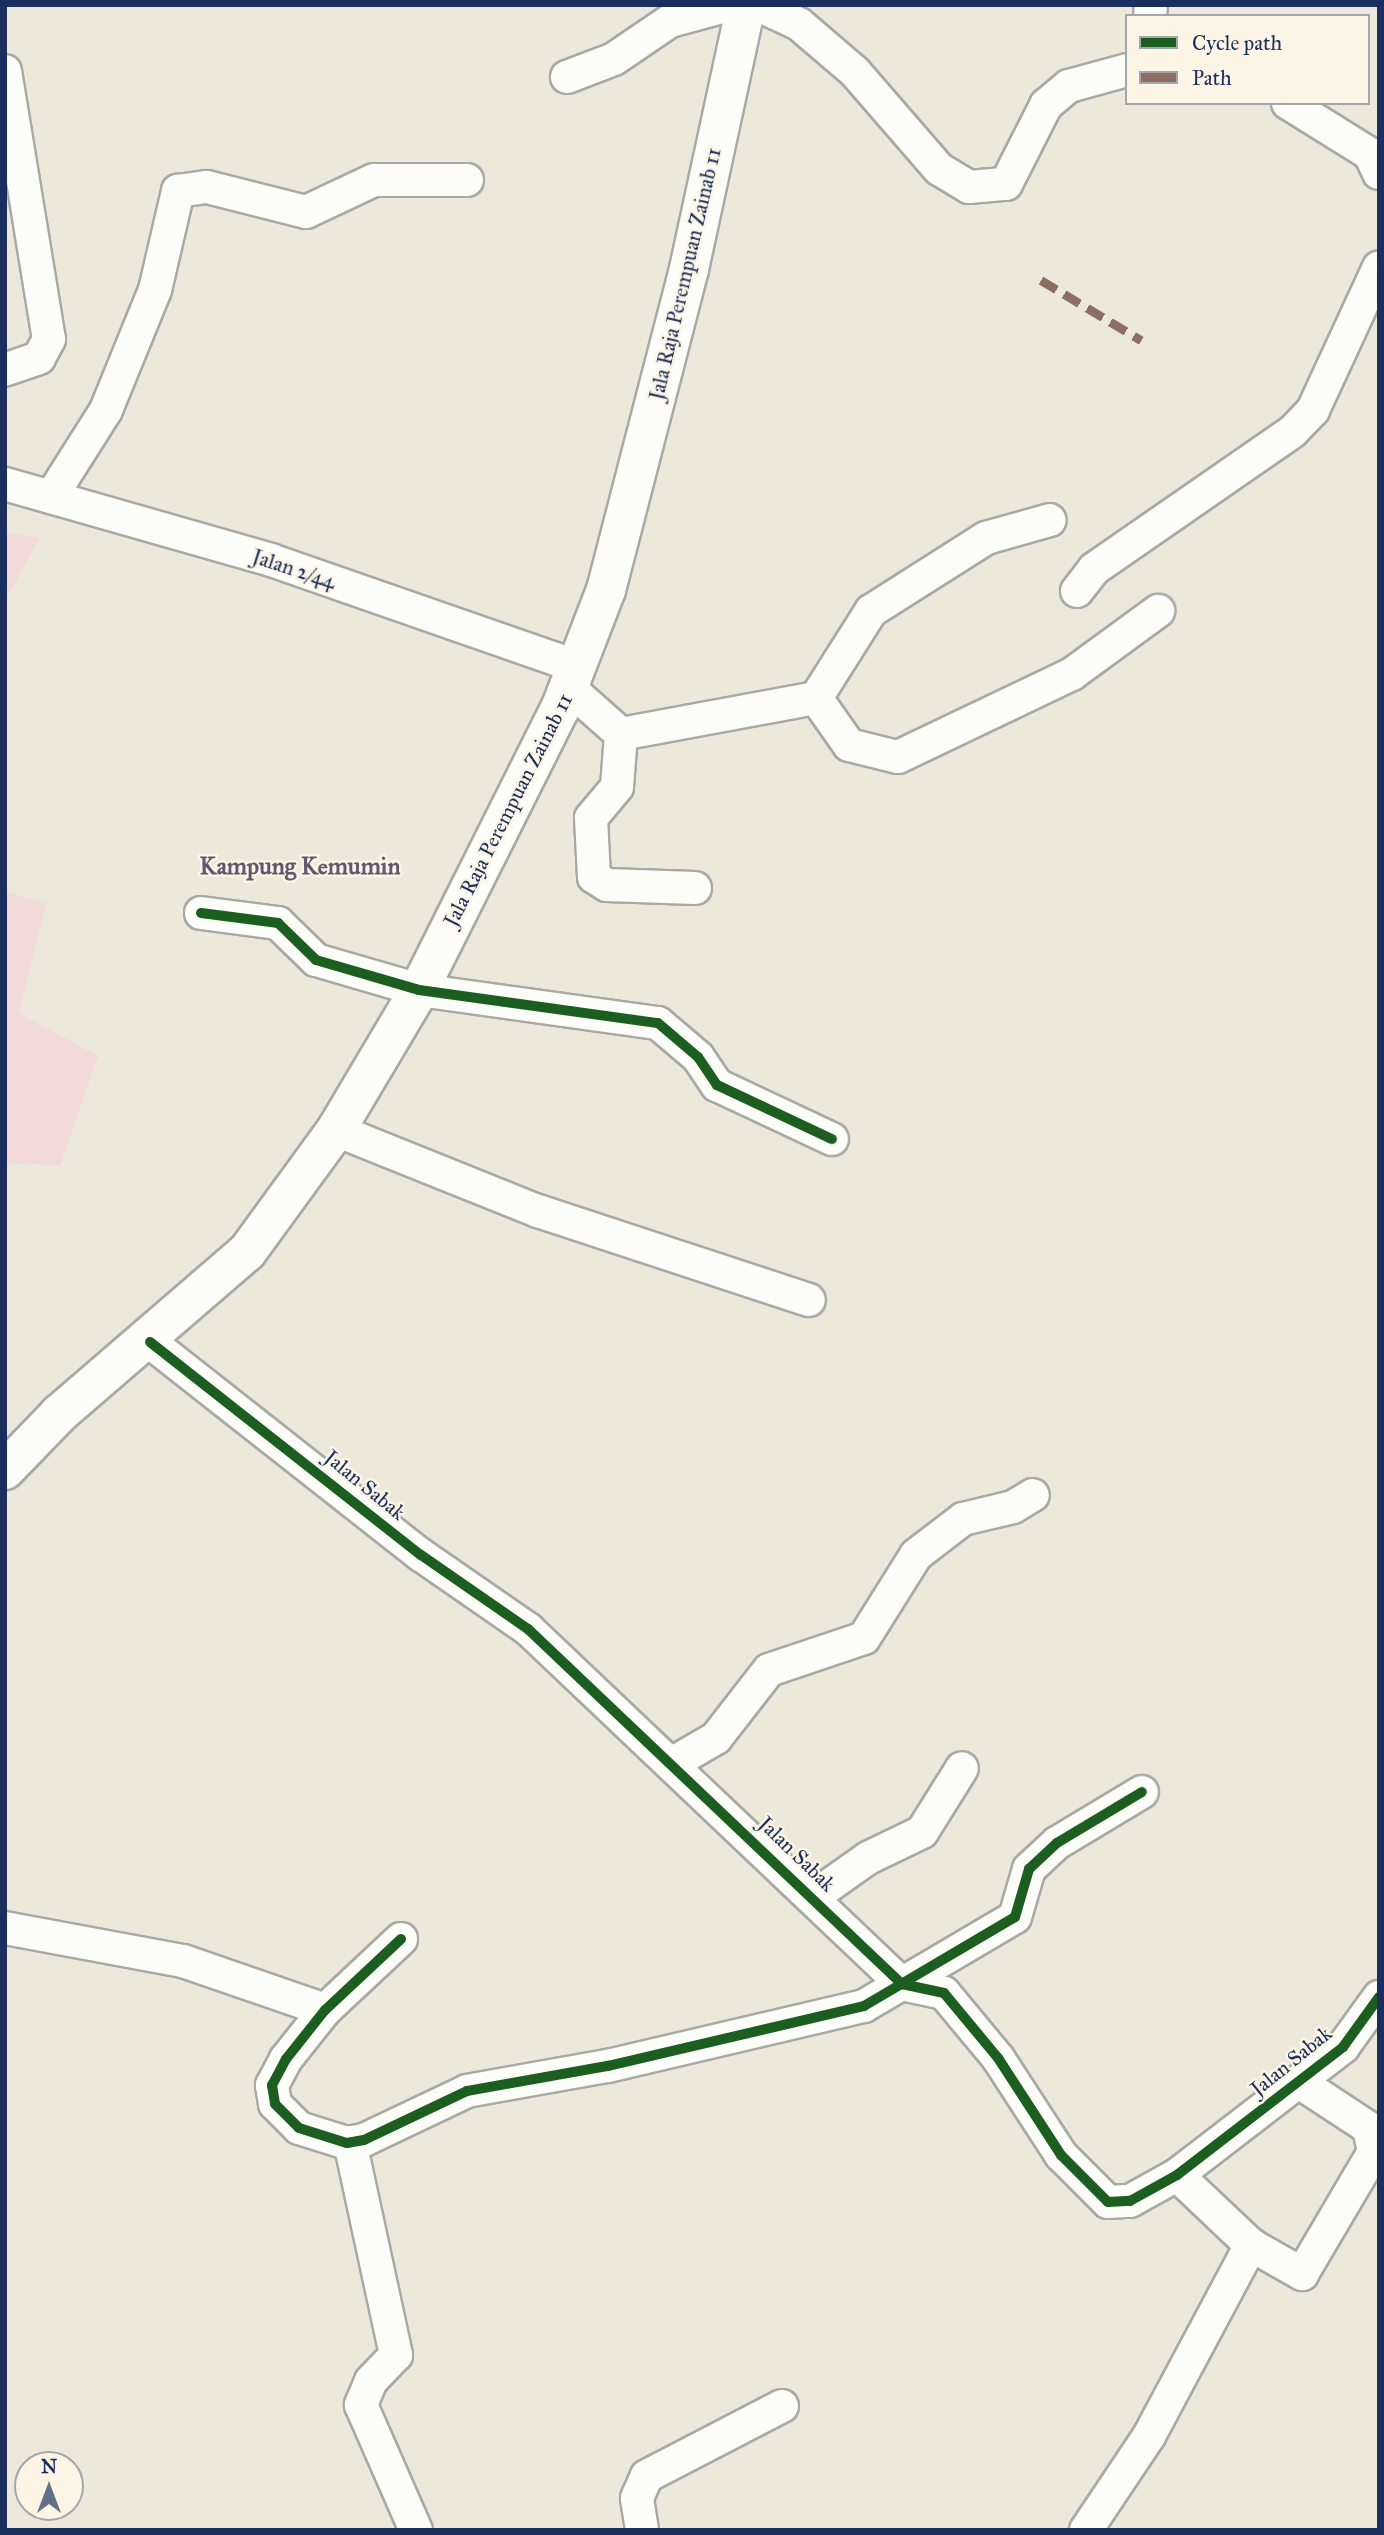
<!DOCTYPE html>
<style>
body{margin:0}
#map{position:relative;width:1384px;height:2535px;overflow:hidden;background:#ece8da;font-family:"IM FELL Great Primer",serif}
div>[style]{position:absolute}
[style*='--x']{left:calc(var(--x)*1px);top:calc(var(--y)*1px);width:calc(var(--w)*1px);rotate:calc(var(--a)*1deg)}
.built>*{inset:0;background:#f2dad8}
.roads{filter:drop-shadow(2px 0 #a8a9a7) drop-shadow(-2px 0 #a8a9a7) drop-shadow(0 2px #a8a9a7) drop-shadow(0 -2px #a8a9a7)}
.minor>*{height:32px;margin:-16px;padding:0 16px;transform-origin:16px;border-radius:16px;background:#fcfcf9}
.major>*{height:38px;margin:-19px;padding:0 19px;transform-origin:19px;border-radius:19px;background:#fcfcf9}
.quiet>*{height:9px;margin-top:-4.5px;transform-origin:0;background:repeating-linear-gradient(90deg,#8d6e63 0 18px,transparent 0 27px)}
.cycleway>*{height:10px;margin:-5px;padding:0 5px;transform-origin:5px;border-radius:5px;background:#1b5e20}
span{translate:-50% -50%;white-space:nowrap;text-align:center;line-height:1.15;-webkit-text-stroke:5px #fcf5e5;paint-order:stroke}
.street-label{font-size:21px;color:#1b2f5e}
.quarter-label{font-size:24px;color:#62576e;font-weight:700}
.frame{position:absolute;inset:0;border:7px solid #1b2f5e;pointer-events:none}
.legend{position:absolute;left:1125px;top:14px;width:245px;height:91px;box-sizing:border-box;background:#fcf5e5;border:2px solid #a2a6af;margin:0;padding:9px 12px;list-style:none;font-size:21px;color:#1b2f5e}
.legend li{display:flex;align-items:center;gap:14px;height:35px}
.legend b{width:35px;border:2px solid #a2a6af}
.north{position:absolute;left:14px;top:2451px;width:70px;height:70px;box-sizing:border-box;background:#fcf5e5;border:2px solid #a2a6af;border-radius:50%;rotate:0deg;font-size:19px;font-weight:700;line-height:28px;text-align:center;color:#1b2f5e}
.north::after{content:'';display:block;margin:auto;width:24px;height:32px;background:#647089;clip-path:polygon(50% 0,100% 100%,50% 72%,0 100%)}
</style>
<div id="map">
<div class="built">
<i style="clip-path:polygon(5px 533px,40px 538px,5px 600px)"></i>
<i style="clip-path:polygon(5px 891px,46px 904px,19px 1013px,98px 1056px,60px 1166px,5px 1163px)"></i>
</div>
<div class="roads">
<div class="minor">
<i style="--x:758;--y:5;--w:45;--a:24.9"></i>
<i style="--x:799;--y:24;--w:74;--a:40.6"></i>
<i style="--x:855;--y:72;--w:128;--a:49.1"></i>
<i style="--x:939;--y:169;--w:35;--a:31"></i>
<i style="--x:969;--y:187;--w:37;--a:-5"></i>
<i style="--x:1006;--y:184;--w:89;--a:-63.1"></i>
<i style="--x:1046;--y:105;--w:30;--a:-40"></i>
<i style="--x:1069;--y:86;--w:60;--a:-15.4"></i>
<i style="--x:1150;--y:16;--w:11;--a:-85"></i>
<i style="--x:5;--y:71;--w:272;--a:80.7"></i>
<i style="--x:49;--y:339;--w:21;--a:118"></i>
<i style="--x:39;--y:358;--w:36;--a:161"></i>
<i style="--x:567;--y:77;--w:50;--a:-21"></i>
<i style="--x:614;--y:59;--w:68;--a:-34.2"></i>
<i style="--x:670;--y:21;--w:61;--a:-15.2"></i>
<i style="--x:1288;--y:103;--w:97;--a:31.9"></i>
<i style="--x:1370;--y:154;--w:21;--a:65"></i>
<i style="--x:5;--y:484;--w:277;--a:15.9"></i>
<i style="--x:271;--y:560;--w:325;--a:19.2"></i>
<i style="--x:51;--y:497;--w:103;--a:-57.7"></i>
<i style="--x:106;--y:410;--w:130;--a:-67.8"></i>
<i style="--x:155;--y:290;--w:102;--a:-76.9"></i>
<i style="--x:178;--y:191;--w:29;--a:-8"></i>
<i style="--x:207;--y:187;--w:102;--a:14.2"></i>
<i style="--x:306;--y:212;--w:75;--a:-25.2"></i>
<i style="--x:374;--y:180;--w:93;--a:0"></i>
<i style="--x:1077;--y:591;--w:28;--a:-52"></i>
<i style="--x:1094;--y:569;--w:242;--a:-34.7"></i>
<i style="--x:1293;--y:431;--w:29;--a:-46"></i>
<i style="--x:1313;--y:410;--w:157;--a:-65.2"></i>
<i style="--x:569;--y:688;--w:69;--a:41.5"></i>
<i style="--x:621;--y:734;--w:198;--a:-10.5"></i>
<i style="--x:816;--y:698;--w:103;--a:-57.7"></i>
<i style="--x:871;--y:611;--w:136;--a:-32.4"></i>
<i style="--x:986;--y:538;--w:66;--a:-15.7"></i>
<i style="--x:816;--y:698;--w:57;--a:54.9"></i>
<i style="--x:849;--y:745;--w:50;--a:13.8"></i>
<i style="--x:898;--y:757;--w:193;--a:-25.5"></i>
<i style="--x:1072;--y:674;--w:107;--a:-36.2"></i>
<i style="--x:621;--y:734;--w:53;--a:94.3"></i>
<i style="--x:617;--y:787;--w:40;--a:130"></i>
<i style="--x:591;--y:818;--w:59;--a:87.1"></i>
<i style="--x:594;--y:877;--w:15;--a:32"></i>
<i style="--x:607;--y:885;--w:88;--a:2"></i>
<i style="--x:201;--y:913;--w:78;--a:7.4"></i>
<i style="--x:278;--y:923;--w:53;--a:44.2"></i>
<i style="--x:316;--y:960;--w:107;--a:16.2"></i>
<i style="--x:419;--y:990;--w:241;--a:7.9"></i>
<i style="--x:658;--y:1023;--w:52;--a:40.4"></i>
<i style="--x:698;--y:1057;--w:34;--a:56"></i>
<i style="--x:717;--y:1085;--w:127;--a:25.2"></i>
<i style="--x:336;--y:1130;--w:218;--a:21.9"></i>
<i style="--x:538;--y:1211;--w:285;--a:18.2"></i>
<i style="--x:150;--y:1342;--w:345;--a:38.2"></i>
<i style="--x:421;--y:1555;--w:130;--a:34.7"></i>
<i style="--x:528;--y:1629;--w:516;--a:43.51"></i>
<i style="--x:902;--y:1984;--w:43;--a:12.1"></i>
<i style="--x:944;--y:1993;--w:85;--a:50.3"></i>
<i style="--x:998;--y:2058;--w:116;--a:57"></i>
<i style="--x:1061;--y:2155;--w:66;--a:45"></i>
<i style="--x:1108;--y:2202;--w:22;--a:-3"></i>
<i style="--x:1130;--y:2201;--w:54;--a:-29"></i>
<i style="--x:1177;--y:2175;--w:210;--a:-37.6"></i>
<i style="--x:1343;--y:2047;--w:62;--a:-54.2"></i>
<i style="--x:673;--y:1763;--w:50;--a:-30.2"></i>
<i style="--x:716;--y:1738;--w:86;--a:-52.1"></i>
<i style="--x:769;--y:1670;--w:100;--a:-18.6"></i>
<i style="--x:864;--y:1638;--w:98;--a:-57.9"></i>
<i style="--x:916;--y:1555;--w:59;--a:-37.5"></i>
<i style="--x:963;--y:1519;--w:51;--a:-13.5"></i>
<i style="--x:1013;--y:1507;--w:23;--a:-31"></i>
<i style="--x:813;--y:1897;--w:67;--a:-35.3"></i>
<i style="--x:868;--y:1858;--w:60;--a:-25.7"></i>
<i style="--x:922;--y:1832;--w:75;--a:-58"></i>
<i style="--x:5;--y:1928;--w:181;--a:10.5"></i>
<i style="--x:183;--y:1961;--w:150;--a:19"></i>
<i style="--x:401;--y:1939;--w:104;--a:136.9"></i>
<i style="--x:325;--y:2010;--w:63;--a:128.5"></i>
<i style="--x:286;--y:2059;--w:30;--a:118"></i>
<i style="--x:272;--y:2085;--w:19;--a:81"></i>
<i style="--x:275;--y:2104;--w:34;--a:45"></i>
<i style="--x:299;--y:2128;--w:50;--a:17.4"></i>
<i style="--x:347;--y:2143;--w:17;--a:-10"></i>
<i style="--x:364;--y:2140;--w:114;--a:-25.4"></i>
<i style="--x:467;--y:2091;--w:143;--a:-10.1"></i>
<i style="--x:608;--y:2066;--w:263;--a:-13.2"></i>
<i style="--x:864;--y:2006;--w:175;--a:-30.5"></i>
<i style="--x:1015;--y:1917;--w:50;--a:-73.7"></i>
<i style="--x:1029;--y:1869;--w:38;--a:-43"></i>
<i style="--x:1057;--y:1843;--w:99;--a:-31"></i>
<i style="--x:350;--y:2142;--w:218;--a:77.8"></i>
<i style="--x:396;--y:2355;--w:36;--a:134"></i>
<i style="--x:371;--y:2381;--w:26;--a:113"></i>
<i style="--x:361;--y:2405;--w:137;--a:66.3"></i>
<i style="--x:1251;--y:2245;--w:59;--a:29.6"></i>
<i style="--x:1302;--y:2274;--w:142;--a:-59.5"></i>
<i style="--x:1374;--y:2152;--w:25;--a:-102"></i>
<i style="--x:1369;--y:2128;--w:84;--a:-146.7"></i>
<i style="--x:642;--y:2530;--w:32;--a:-99"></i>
<i style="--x:637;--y:2498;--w:24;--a:-66"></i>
<i style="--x:647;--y:2476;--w:152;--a:-27.4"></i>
<i style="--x:1086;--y:2530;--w:113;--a:-56.2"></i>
<i style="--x:1149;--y:2436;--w:217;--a:-61.9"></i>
<i style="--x:1251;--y:2245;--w:102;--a:-136.6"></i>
</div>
<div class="major">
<i style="--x:5;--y:1470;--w:78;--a:-46"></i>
<i style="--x:59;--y:1414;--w:248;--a:-40.8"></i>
<i style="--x:247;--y:1252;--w:151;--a:-53.9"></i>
<i style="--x:336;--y:1130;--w:163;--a:-59.3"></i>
<i style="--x:419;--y:990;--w:314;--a:-63.4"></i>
<i style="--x:560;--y:709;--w:128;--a:-68.9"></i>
<i style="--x:606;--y:590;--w:332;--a:-75.5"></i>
<i style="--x:689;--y:269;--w:270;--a:-77.8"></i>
</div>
</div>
<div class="quiet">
<i style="--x:1041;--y:280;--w:117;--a:31"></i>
</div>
<div class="cycleway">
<i style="--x:201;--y:913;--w:78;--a:7.4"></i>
<i style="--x:278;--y:923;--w:53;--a:44.2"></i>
<i style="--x:316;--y:960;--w:107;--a:16.2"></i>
<i style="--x:419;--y:990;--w:241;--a:7.9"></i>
<i style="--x:658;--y:1023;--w:52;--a:40.4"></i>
<i style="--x:698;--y:1057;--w:34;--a:56"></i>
<i style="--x:717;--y:1085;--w:127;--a:25.2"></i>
<i style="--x:150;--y:1342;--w:345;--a:38.2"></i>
<i style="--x:421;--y:1555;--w:130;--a:34.7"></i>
<i style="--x:528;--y:1629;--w:516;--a:43.51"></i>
<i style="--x:902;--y:1984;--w:43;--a:12.1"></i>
<i style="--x:944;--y:1993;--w:85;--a:50.3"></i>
<i style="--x:998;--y:2058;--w:116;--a:57"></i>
<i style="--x:1061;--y:2155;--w:66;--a:45"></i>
<i style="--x:1108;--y:2202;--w:22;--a:-3"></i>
<i style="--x:1130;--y:2201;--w:54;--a:-29"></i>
<i style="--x:1177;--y:2175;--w:210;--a:-37.6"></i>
<i style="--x:1343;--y:2047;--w:62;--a:-54.2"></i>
<i style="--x:401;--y:1939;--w:104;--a:136.9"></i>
<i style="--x:325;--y:2010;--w:63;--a:128.5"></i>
<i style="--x:286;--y:2059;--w:30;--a:118"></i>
<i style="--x:272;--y:2085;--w:19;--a:81"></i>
<i style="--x:275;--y:2104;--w:34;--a:45"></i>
<i style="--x:299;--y:2128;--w:50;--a:17.4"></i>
<i style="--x:347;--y:2143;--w:17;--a:-10"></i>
<i style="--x:364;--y:2140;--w:114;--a:-25.4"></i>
<i style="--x:467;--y:2091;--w:143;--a:-10.1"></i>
<i style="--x:608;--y:2066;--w:263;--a:-13.2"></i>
<i style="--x:864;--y:2006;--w:175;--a:-30.5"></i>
<i style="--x:1015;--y:1917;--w:50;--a:-73.7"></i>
<i style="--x:1029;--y:1869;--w:38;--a:-43"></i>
<i style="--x:1057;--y:1843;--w:99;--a:-31"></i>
</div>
<div class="street-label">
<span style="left:685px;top:274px;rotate:-77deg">Jala Raja Perempuan Zainab 11</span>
<span style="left:294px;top:569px;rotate:18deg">Jalan 2/44</span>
<span style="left:508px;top:810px;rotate:-63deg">Jala Raja Perempuan Zainab 11</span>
<span style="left:365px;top:1485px;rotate:39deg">Jalan Sabak</span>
<span style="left:797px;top:1854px;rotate:44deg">Jalan Sabak</span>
<span style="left:1291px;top:2061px;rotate:-39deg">Jalan Sabak</span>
</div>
<div class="quarter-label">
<span style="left:300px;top:867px">Kampung Kemumin</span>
</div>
<div class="frame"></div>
<ul class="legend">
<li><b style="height:9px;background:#1b5e20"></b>Cycle path</li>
<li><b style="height:9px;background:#8d6e63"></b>Path</li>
</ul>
<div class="north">N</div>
</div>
